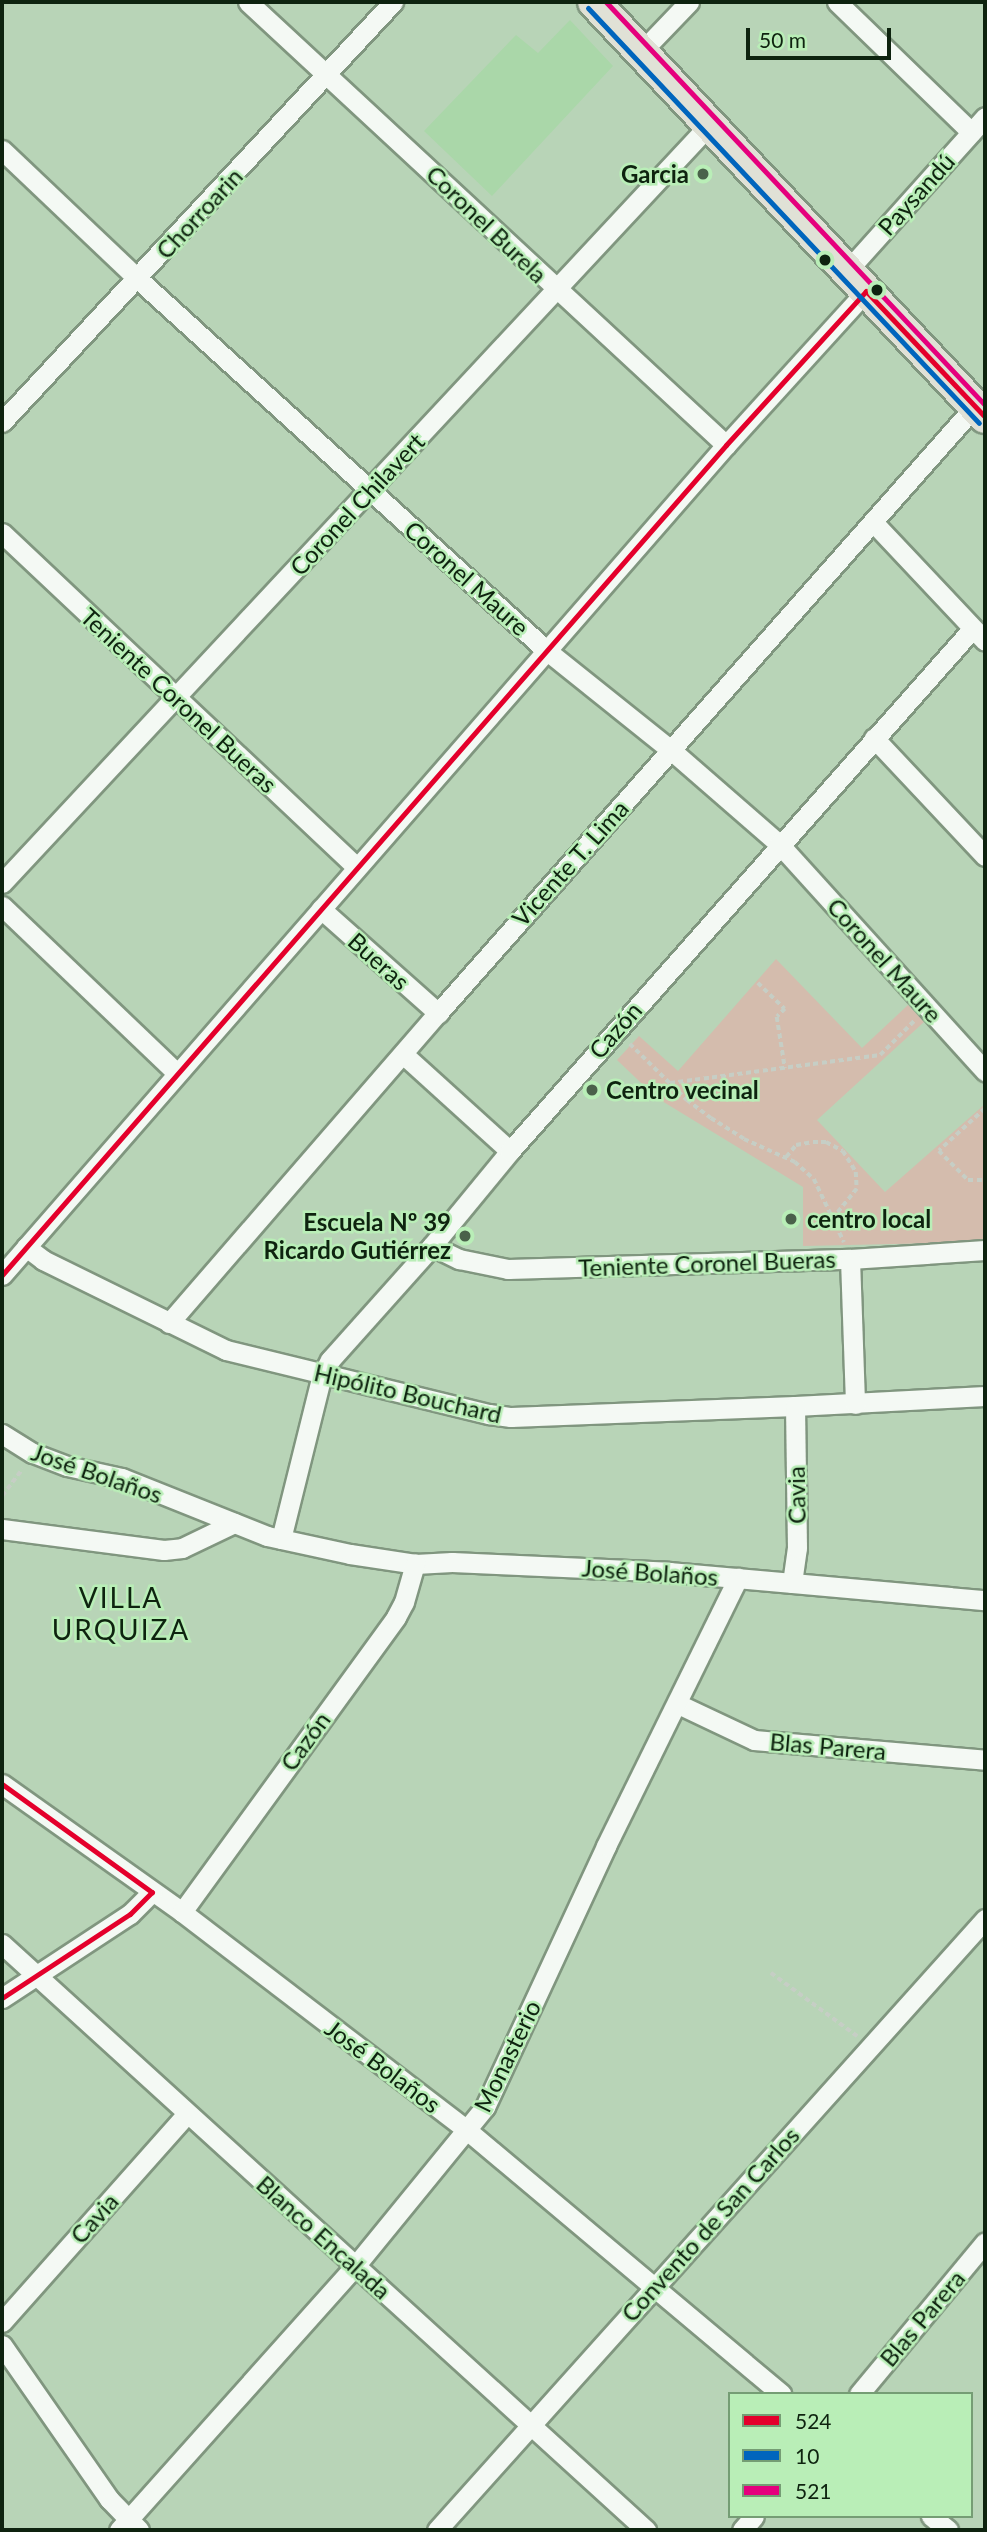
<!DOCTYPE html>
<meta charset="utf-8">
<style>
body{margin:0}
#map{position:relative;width:987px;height:2532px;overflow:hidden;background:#b8d4b7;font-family:Lato,sans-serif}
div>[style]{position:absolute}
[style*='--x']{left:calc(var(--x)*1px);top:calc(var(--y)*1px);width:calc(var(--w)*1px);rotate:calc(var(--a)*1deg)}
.built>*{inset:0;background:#aad7a9}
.green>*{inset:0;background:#d4bcad}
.path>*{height:3.5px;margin-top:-1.75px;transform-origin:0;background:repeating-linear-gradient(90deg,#c6cec5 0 5px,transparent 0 8.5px)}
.roads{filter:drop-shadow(2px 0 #80967f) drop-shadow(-2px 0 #80967f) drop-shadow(0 2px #80967f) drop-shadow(0 -2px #80967f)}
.street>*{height:19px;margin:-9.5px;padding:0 9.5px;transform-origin:9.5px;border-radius:9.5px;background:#f4f9f4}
.primary>*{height:32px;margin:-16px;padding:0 16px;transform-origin:16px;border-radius:16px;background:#e0e1d6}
.bus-1>*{height:5px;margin:-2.5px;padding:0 2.5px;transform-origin:2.5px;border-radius:2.5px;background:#e4002b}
.bus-2>*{height:5px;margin:-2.5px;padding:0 2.5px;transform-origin:2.5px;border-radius:2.5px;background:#0065bd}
.bus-3>*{height:5px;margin:-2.5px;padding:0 2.5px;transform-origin:2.5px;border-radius:2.5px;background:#e5007d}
.dots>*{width:19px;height:19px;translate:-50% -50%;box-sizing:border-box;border:4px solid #b9eeb7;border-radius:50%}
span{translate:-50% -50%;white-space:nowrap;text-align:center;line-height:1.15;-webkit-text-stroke:5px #b9eeb7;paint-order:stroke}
.poi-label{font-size:24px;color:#0e230f;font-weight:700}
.right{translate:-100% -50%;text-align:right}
.left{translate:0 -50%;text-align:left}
.street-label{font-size:24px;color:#0e230f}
.quarter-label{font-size:28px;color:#0e230f;letter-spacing:2px}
.frame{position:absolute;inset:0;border:4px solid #0e230f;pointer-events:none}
.legend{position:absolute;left:728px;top:2392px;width:245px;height:126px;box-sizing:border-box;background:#b9eeb7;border:2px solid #759d74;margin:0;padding:9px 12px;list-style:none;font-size:21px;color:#0e230f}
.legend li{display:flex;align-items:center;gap:14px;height:35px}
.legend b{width:35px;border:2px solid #759d74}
.scale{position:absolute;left:746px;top:28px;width:145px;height:32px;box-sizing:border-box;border:4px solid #0e230f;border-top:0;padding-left:9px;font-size:21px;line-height:24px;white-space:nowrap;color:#0e230f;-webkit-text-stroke:5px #b9eeb7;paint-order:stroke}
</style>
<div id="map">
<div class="built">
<i style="clip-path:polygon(570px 20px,613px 66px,492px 196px,424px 131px,516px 35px,538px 53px)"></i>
</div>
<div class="green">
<i style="clip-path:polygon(776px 959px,862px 1048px,908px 1005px,924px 1022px,817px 1120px,885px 1192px,985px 1104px,985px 1242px,803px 1246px,803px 1187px,657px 1098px,617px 1060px,639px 1036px,678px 1071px)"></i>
</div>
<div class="path">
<i style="--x:758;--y:983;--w:37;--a:44"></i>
<i style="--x:785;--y:1009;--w:11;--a:135"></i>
<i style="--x:777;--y:1017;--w:52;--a:81.1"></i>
<i style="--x:630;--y:1044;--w:80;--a:44.5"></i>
<i style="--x:687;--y:1100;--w:30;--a:37"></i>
<i style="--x:711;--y:1118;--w:39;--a:32"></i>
<i style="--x:744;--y:1139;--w:56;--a:24.3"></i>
<i style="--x:795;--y:1162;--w:25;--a:42"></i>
<i style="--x:814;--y:1179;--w:70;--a:64.5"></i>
<i style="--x:670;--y:1083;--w:212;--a:-7.6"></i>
<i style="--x:880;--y:1055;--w:48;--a:-45"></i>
<i style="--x:985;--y:1109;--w:62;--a:137.6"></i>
<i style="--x:939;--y:1151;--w:41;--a:45"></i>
<i style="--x:968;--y:1180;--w:17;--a:0"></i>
<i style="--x:786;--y:1157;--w:16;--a:-50"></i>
<i style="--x:796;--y:1145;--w:17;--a:-10"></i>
<i style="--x:813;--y:1142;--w:13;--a:0"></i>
<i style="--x:826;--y:1142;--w:19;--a:28"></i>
<i style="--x:843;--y:1151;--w:25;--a:58"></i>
<i style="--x:856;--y:1172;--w:17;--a:87"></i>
<i style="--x:857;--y:1189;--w:36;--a:129"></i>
<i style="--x:2;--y:1496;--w:34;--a:-53"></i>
<i style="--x:771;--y:1973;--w:107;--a:36.2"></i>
</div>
<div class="roads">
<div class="street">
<i style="--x:248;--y:2;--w:652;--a:42.82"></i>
<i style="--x:837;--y:2;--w:187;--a:44.1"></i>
<i style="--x:642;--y:51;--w:68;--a:-46.2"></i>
<i style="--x:2;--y:150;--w:187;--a:43.5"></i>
<i style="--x:138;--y:279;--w:551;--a:42.28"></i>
<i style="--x:546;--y:650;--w:160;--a:38.7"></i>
<i style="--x:671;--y:750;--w:143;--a:41"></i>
<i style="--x:779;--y:844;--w:307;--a:47.8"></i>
<i style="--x:847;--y:271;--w:207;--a:-48.1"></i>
<i style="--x:2;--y:422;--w:574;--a:-47.05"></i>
<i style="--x:873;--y:522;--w:163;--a:46.7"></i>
<i style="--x:2;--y:533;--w:487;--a:43.3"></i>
<i style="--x:874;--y:738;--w:162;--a:46.8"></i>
<i style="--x:2;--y:883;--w:1038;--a:-46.99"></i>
<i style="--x:2;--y:906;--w:240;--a:43.7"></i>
<i style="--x:321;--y:909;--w:157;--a:41.6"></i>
<i style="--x:403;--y:1054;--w:144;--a:42.2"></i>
<i style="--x:432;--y:1246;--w:30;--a:26"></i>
<i style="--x:459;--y:1259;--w:50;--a:11.5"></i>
<i style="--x:508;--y:1269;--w:342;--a:-1.7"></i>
<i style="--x:850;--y:1259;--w:135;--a:-3.8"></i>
<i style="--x:26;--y:1247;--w:21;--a:37"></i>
<i style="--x:43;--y:1260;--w:204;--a:26.2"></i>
<i style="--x:226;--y:1350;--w:271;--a:13.7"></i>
<i style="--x:489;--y:1414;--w:22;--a:8"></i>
<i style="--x:511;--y:1417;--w:284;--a:-2.2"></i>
<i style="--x:795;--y:1406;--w:190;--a:-3"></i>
<i style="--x:850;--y:1259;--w:145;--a:88"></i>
<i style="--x:2;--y:1275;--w:1101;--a:-48.9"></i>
<i style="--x:726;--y:445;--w:208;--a:-47.7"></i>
<i style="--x:169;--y:1323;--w:410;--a:-49.1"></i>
<i style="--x:438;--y:1013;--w:810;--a:-48.5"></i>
<i style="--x:2;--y:1434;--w:36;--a:32"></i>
<i style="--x:33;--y:1453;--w:36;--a:21"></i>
<i style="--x:67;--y:1466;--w:56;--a:12.3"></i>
<i style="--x:122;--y:1478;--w:156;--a:21.8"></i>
<i style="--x:267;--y:1536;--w:85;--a:12.2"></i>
<i style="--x:350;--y:1554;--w:66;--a:8.7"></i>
<i style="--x:415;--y:1564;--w:37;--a:-3"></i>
<i style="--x:452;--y:1562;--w:217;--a:2.6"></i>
<i style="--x:669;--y:1572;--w:317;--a:5.1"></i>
<i style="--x:2;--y:1529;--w:163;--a:7.4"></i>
<i style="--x:164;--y:1550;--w:18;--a:-6"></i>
<i style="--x:182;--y:1548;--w:58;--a:-25.7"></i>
<i style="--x:281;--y:1539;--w:169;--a:-76"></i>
<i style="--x:322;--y:1375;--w:17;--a:-62"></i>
<i style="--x:330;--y:1360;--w:153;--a:-48.2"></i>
<i style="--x:432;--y:1246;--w:123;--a:-50.6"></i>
<i style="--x:510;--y:1151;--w:698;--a:-48.48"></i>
<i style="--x:792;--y:1583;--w:35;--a:-82"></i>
<i style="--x:797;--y:1548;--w:142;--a:-90.8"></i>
<i style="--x:678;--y:1704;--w:84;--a:25.3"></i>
<i style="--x:754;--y:1740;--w:232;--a:4.9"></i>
<i style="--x:2;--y:1784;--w:221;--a:35.4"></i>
<i style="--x:182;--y:1912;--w:360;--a:37.4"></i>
<i style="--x:468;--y:2131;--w:409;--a:40"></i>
<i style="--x:182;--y:1912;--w:364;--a:-54"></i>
<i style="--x:396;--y:1617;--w:17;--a:-62"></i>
<i style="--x:404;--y:1602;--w:40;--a:-74"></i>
<i style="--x:2;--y:1944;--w:871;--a:42.3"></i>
<i style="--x:2;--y:1998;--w:153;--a:-33.3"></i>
<i style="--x:130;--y:1914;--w:31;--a:-45"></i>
<i style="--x:2;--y:2322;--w:277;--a:-48.4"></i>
<i style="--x:2;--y:2345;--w:188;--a:55.2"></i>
<i style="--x:109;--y:2499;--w:43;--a:45.9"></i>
<i style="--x:859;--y:2394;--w:197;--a:-50.3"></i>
<i style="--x:931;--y:2516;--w:22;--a:39"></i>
<i style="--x:119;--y:2530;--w:356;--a:-48.2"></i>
<i style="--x:356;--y:2265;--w:204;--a:-50.8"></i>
<i style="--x:485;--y:2107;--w:288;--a:-65.1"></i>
<i style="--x:606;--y:1846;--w:299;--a:-63.8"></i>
<i style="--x:437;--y:2530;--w:821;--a:-48.11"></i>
<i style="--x:742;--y:2530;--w:18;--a:-49"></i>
</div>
<div class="primary">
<i style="--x:594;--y:2;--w:570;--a:46.71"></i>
</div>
</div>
<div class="bus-1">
<i style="--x:866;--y:291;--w:173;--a:46.6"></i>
<i style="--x:2;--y:1275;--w:1101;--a:-48.9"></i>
<i style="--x:726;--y:445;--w:208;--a:-47.7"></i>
<i style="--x:2;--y:1784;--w:185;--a:35.8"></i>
<i style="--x:2;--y:1998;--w:153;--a:-33.3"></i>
<i style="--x:130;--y:1914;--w:31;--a:-45"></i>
</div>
<div class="bus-2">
<i style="--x:588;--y:8;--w:570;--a:46.71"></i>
</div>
<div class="bus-3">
<i style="--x:606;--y:2;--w:553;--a:46.76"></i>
</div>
<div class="dots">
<i style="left:703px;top:174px;background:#4a614a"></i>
<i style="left:825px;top:260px;background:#0e230f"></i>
<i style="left:877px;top:290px;background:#0e230f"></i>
<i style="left:592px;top:1090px;background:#4a614a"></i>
<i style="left:791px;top:1219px;background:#4a614a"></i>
<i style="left:465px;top:1236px;background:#4a614a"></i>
</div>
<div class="poi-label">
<span class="right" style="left:689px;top:174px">Garcia</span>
<span class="left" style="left:606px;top:1090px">Centro vecinal</span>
<span class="left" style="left:807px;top:1219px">centro local</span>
<span class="right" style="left:451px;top:1236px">Escuela Nº 39<br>Ricardo Gutiérrez</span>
</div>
<div class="street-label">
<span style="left:916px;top:194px;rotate:-48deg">Paysandú</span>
<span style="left:199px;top:213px;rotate:-47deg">Chorroarin</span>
<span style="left:487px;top:224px;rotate:44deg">Coronel Burela</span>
<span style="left:357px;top:504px;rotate:-47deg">Coronel Chilavert</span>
<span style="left:467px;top:578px;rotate:42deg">Coronel Maure</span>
<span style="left:179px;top:700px;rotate:43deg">Teniente Coronel Bueras</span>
<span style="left:570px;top:863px;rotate:-48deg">Vicente T. Lima</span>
<span style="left:885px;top:960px;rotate:48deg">Coronel Maure</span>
<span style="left:379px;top:961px;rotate:42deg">Bueras</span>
<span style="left:615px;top:1030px;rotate:-49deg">Cazón</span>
<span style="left:707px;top:1263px;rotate:-2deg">Teniente Coronel Bueras</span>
<span style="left:408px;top:1393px;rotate:13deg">Hipólito Bouchard</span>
<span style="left:97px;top:1473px;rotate:19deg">José Bolaños</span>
<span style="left:796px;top:1495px;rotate:-91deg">Cavia</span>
<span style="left:650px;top:1572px;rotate:4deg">José Bolaños</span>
<span style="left:305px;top:1741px;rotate:-54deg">Cazón</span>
<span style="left:828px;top:1746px;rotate:5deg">Blas Parera</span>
<span style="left:507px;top:2056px;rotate:-64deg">Monasterio</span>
<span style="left:383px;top:2066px;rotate:37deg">José Bolaños</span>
<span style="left:94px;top:2218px;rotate:-48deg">Cavia</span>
<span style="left:710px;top:2224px;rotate:-48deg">Convento de San Carlos</span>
<span style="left:324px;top:2237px;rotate:42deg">Blanco Encalada</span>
<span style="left:922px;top:2318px;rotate:-50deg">Blas Parera</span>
</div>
<div class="quarter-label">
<span style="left:121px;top:1613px">VILLA<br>URQUIZA</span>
</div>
<div class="frame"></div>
<ul class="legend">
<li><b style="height:9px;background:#e4002b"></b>524</li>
<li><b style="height:9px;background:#0065bd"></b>10</li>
<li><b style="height:9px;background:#e5007d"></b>521</li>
</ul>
<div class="scale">50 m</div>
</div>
